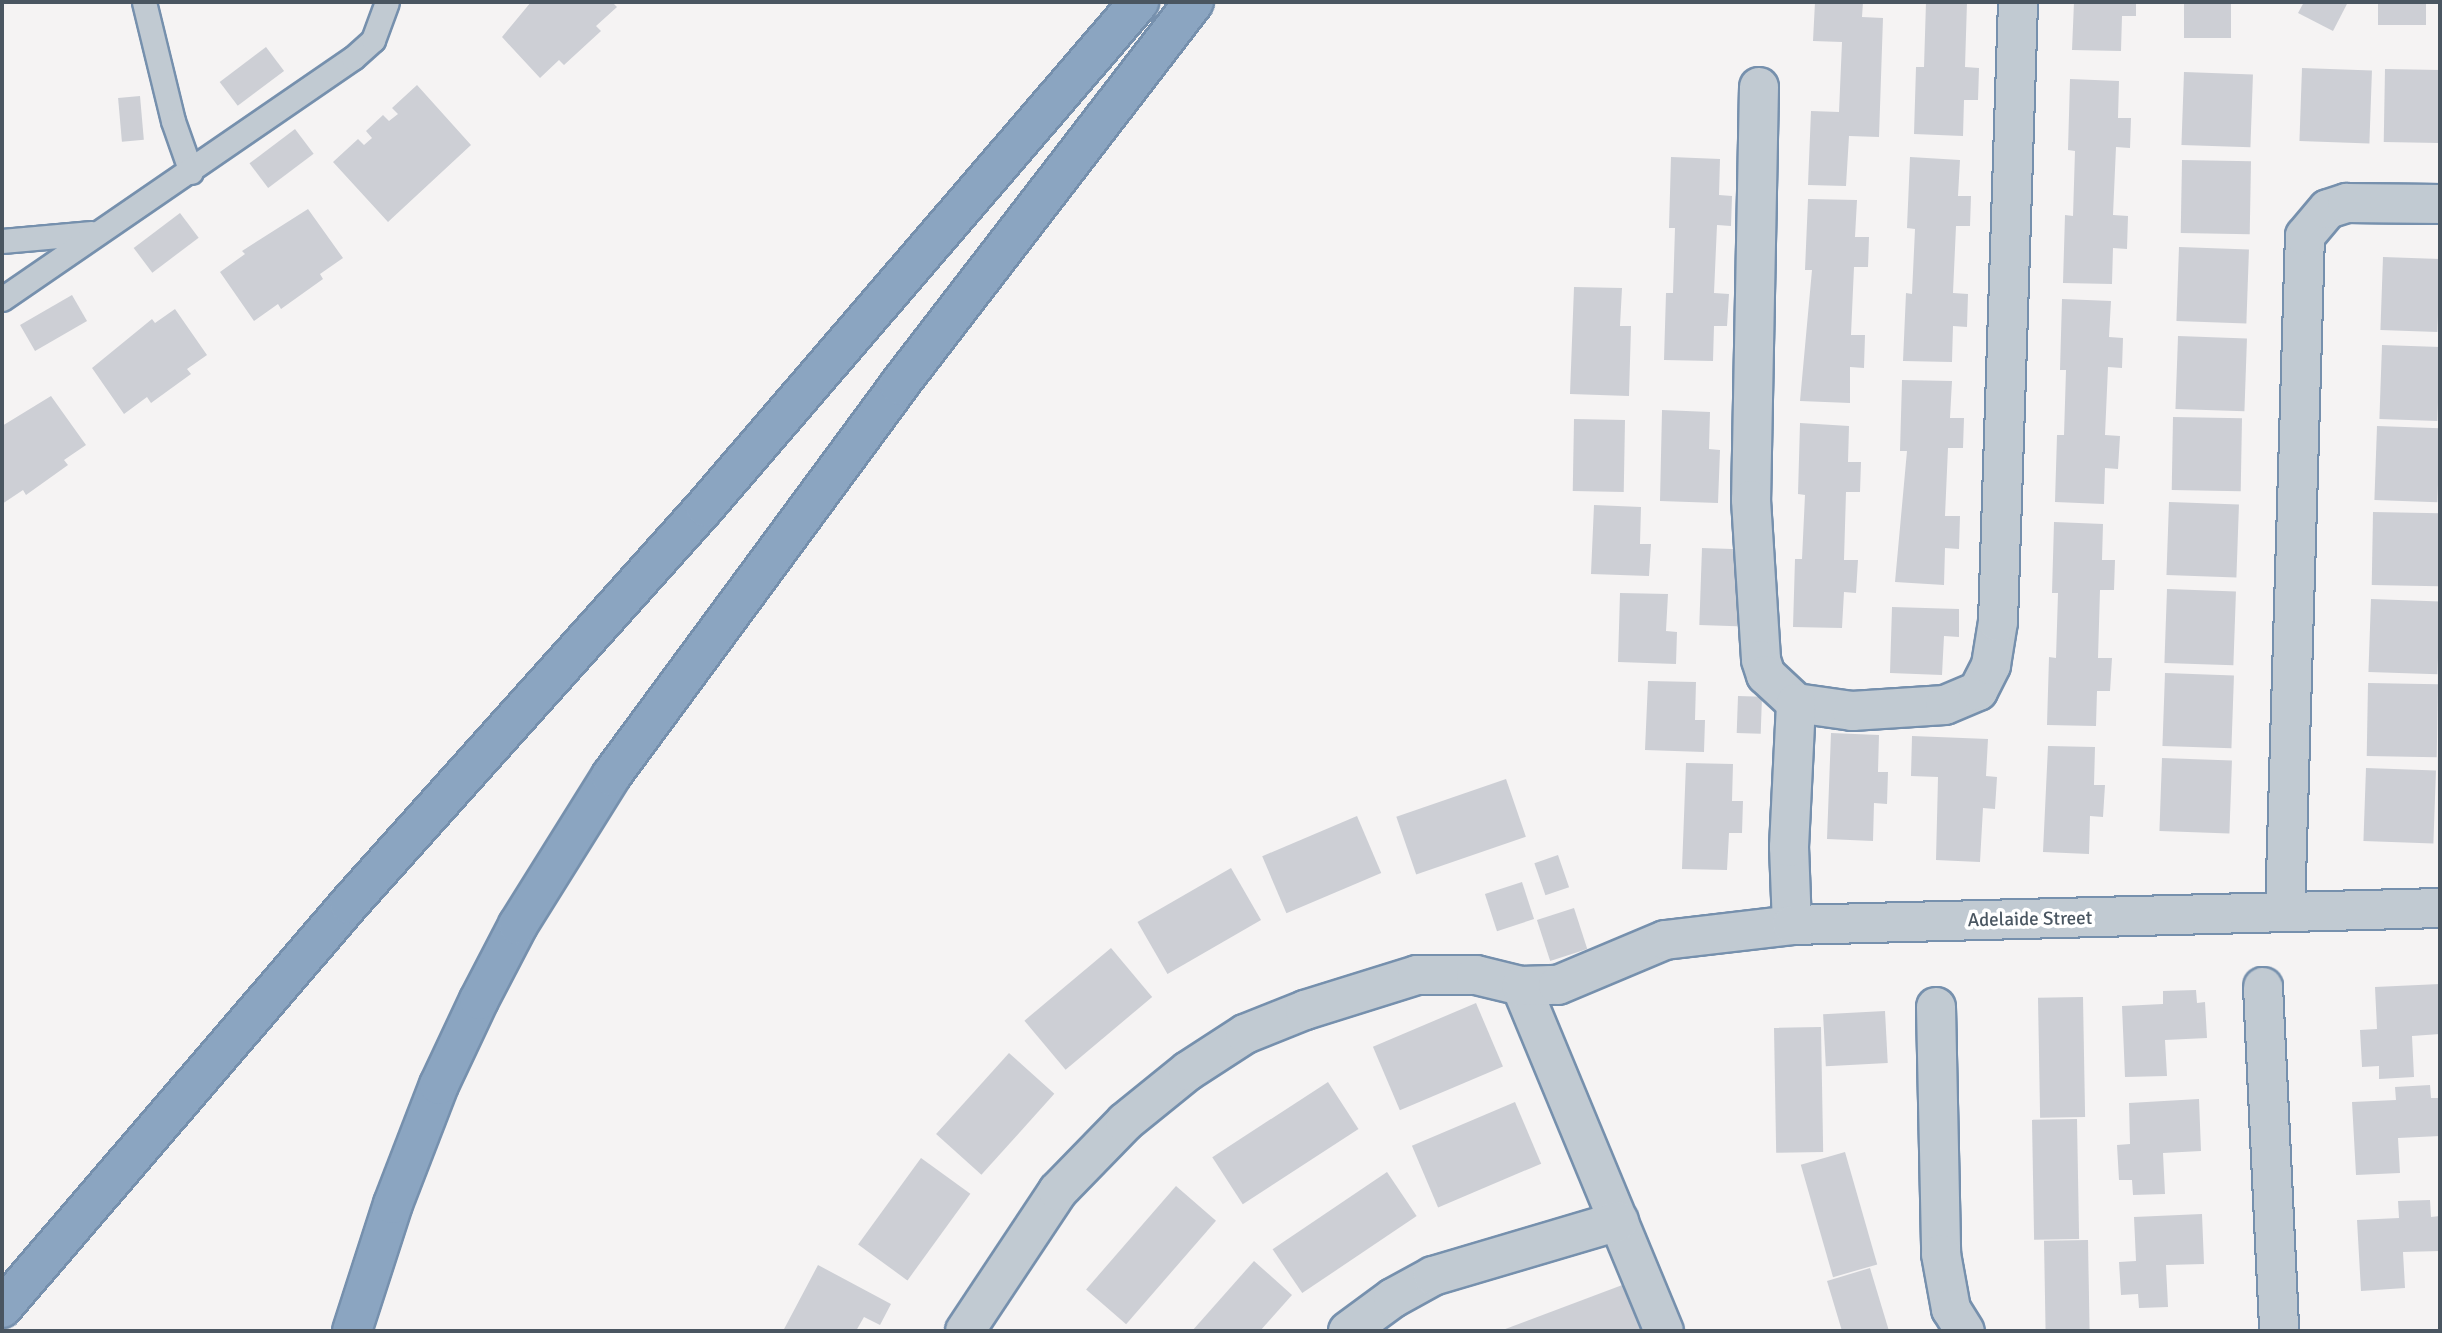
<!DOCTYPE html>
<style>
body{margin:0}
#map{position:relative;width:2442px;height:1333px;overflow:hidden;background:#f5f3f3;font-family:Signika,sans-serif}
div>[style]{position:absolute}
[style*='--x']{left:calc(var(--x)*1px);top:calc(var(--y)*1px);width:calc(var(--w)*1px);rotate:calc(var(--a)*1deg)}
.building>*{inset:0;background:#cdcfd5;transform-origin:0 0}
.roads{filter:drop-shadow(2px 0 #7690ad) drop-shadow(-2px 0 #7690ad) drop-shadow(0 2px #7690ad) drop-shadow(0 -2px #7690ad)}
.lane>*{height:23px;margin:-11.5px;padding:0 11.5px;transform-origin:11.5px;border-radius:11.5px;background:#c1cad2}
.street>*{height:38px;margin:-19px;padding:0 19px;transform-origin:19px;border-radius:19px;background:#c1cad2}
.highway>*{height:38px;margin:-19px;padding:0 19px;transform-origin:19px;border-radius:19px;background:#8ba5c1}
span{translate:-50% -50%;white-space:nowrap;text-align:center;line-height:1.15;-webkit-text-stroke:7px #fff;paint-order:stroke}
.street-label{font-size:19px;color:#4a5661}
.frame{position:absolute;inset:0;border:4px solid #4a5661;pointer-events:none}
</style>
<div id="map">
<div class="building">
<i style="clip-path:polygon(531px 2px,612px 2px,617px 7px,596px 26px,601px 31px,564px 65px,559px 60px,540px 78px,502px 37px)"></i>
<i style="clip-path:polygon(1815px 2px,1863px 2px,1862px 17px,1883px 18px,1879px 137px,1849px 136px,1846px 186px,1808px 185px,1811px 111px,1839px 112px,1842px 42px,1813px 41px)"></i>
<i style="clip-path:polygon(1926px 2px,1967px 2px,1965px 67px,1979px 68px,1978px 100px,1964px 100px,1963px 136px,1914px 134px,1916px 67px,1924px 67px)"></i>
<i style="clip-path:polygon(2074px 2px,2136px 2px,2136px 16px,2122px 16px,2121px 51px,2072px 50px)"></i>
<i style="left:2184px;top:2px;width:47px;height:36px"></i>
<i style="clip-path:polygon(2304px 2px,2348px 2px,2333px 31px,2298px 13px)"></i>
<i style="left:2378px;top:2px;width:48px;height:23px"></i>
<i style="left:266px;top:47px;width:30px;height:58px;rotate:53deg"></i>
<i style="left:2302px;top:68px;width:70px;height:73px;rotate:2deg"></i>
<i style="left:2385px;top:69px;width:55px;height:73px;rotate:1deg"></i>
<i style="left:2184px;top:72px;width:69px;height:73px;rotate:2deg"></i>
<i style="clip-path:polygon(2070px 79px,2119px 81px,2118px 118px,2131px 118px,2130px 148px,2116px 147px,2113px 215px,2128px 216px,2127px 249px,2113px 248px,2112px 284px,2063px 283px,2065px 215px,2073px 216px,2075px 151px,2068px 150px)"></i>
<i style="clip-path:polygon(417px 85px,471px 145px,388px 222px,333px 162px,358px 139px,364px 145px,372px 138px,366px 131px,383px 115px,389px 121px,398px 114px,392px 108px)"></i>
<i style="left:140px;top:96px;width:44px;height:22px;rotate:85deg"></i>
<i style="left:295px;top:129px;width:31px;height:57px;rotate:53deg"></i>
<i style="clip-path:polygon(1671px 157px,1720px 159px,1719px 195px,1732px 196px,1731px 226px,1717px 225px,1714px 293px,1729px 294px,1727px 326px,1714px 326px,1713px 361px,1664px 360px,1666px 293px,1673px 293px,1675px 228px,1669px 228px)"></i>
<i style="clip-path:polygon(1910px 157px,1960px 160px,1958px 196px,1971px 196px,1970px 226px,1956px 226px,1953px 293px,1968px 294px,1967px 327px,1953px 326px,1952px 362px,1903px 361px,1906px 293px,1912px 294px,1915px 229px,1907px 228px)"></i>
<i style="left:2182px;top:160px;width:69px;height:73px;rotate:1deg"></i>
<i style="clip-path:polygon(1808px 199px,1857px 200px,1855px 237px,1869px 237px,1868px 267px,1854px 267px,1851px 335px,1865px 335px,1864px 368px,1850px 367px,1850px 403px,1800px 401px,1812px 270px,1805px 270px)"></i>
<i style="clip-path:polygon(308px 209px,343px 258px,320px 274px,323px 279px,281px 309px,278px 304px,254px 321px,220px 272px,245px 254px,242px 251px)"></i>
<i style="left:180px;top:213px;width:31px;height:58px;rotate:53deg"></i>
<i style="left:2179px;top:247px;width:70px;height:74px;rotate:2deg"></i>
<i style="left:2383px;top:257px;width:57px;height:73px;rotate:2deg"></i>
<i style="clip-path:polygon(1574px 287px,1622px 288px,1620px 326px,1631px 326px,1629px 396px,1570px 394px)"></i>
<i style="left:72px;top:295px;width:30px;height:60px;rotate:60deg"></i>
<i style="clip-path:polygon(2062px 299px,2111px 301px,2109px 337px,2123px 338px,2122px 368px,2108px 367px,2105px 435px,2120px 436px,2118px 469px,2105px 468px,2104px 504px,2055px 502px,2057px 435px,2064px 435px,2066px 370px,2060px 370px)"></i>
<i style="clip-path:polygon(175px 309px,207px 355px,187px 369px,191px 374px,151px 403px,147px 397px,124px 414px,92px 368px,152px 319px,155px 323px)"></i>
<i style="left:2178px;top:336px;width:69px;height:73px;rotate:2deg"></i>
<i style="left:2382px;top:345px;width:58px;height:74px;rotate:2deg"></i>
<i style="clip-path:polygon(1902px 380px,1952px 381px,1950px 418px,1964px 418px,1963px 448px,1948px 448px,1945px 516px,1960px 516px,1959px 549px,1945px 548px,1944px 585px,1895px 582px,1907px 451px,1900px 451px)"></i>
<i style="clip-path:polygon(51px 396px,86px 445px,64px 460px,68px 465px,26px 495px,23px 490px,2px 504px,2px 426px)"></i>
<i style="clip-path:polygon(1662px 410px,1710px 412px,1709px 449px,1720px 450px,1718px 503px,1660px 501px)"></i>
<i style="left:2173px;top:417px;width:69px;height:73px;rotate:1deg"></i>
<i style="left:1574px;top:419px;width:51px;height:72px;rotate:1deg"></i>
<i style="clip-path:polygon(1800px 423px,1849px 426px,1848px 462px,1861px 462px,1860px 492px,1846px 492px,1844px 560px,1858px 560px,1856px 593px,1844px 592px,1842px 628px,1793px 627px,1795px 559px,1802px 559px,1805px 495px,1798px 494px)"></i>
<i style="left:2377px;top:426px;width:63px;height:74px;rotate:2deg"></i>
<i style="left:2169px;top:502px;width:70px;height:73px;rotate:2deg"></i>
<i style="clip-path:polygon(1594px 505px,1641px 507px,1640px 544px,1651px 544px,1649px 576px,1591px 574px)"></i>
<i style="left:2373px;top:512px;width:67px;height:73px;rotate:1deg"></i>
<i style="clip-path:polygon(2054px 522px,2103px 524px,2102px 560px,2115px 560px,2114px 590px,2100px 590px,2098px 658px,2112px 658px,2110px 691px,2097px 691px,2096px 726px,2047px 725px,2049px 657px,2056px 658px,2058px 593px,2052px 593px)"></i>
<i style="left:1702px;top:548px;width:38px;height:77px;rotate:2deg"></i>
<i style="left:2167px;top:589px;width:69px;height:74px;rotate:2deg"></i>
<i style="clip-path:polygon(1620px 593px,1668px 594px,1666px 631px,1677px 632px,1676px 664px,1618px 662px)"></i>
<i style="left:2371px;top:599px;width:69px;height:73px;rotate:2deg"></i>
<i style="clip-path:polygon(1892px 607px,1959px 609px,1959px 637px,1944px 636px,1942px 675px,1890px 673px)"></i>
<i style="left:2165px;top:673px;width:69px;height:73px;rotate:2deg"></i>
<i style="clip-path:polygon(1648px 681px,1696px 682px,1695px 720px,1705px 720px,1704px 752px,1645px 750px)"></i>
<i style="left:2368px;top:683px;width:70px;height:73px;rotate:1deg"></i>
<i style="left:1738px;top:696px;width:24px;height:37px;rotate:2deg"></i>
<i style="clip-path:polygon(1831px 733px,1879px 735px,1878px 772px,1888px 772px,1887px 804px,1874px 803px,1873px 841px,1827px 839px)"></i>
<i style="clip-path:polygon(1912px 736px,1988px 739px,1986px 776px,1997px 777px,1995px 809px,1983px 808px,1980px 862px,1936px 860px,1938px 777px,1911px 776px)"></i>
<i style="clip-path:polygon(2048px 746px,2095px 747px,2094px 785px,2105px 785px,2103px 817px,2090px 816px,2089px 854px,2043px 852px)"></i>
<i style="left:2162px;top:758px;width:70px;height:73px;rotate:2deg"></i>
<i style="clip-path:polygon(1686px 763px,1733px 764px,1732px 801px,1743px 801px,1742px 833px,1729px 833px,1727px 870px,1682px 869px)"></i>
<i style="left:2366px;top:768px;width:70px;height:73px;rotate:2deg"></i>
<i style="left:1506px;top:779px;width:61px;height:116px;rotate:71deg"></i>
<i style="left:1357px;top:816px;width:62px;height:103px;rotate:67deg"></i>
<i style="left:1558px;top:855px;width:34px;height:25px;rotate:71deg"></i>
<i style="left:1231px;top:868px;width:60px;height:108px;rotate:60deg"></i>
<i style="left:1522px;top:882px;width:39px;height:39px;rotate:72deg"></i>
<i style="left:1574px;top:908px;width:43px;height:39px;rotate:72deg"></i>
<i style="left:1111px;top:948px;width:64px;height:113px;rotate:50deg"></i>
<i style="clip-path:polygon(2440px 984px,2440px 1034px,2412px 1036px,2414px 1077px,2379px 1079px,2379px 1066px,2362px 1067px,2360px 1030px,2377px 1029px,2375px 987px)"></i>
<i style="clip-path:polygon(2196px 990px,2197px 1003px,2205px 1002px,2207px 1038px,2165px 1040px,2167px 1076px,2125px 1077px,2122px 1006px,2163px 1004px,2163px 991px)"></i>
<i style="left:2083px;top:997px;width:120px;height:45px;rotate:89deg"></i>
<i style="left:1476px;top:1003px;width:69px;height:112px;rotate:67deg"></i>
<i style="left:1885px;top:1011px;width:52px;height:62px;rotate:87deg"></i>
<i style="left:1821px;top:1027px;width:125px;height:47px;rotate:89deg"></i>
<i style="left:1009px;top:1053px;width:61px;height:109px;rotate:42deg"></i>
<i style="left:1328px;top:1082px;width:56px;height:138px;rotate:57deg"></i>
<i style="clip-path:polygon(2430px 1085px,2431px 1098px,2440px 1098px,2440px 1136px,2398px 1138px,2400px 1173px,2356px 1175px,2352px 1102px,2396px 1100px,2395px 1087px)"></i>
<i style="clip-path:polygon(2199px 1099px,2201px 1151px,2163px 1153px,2165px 1194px,2133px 1195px,2132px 1180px,2119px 1180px,2117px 1145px,2130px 1144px,2129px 1103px)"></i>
<i style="left:1515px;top:1102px;width:67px;height:112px;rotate:67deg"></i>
<i style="left:2077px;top:1119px;width:120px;height:45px;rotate:89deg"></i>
<i style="left:1845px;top:1152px;width:117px;height:46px;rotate:74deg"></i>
<i style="left:921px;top:1158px;width:61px;height:107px;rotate:36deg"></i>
<i style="left:1387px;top:1172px;width:53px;height:138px;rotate:56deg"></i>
<i style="left:1176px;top:1186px;width:53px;height:137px;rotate:41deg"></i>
<i style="clip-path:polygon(2430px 1200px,2431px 1217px,2440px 1216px,2440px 1251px,2403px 1252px,2405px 1288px,2361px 1291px,2357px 1220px,2399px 1218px,2398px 1201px)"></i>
<i style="clip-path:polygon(2202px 1214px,2204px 1264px,2166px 1265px,2168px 1307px,2139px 1308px,2138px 1294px,2121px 1295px,2119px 1262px,2136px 1261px,2134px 1217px)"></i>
<i style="left:2088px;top:1240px;width:91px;height:44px;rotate:89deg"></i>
<i style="clip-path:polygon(1254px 1261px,1292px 1295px,1260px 1331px,1192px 1331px)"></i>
<i style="clip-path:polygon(818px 1265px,891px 1304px,880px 1325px,864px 1317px,856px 1331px,783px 1331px)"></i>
<i style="clip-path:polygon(1870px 1268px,1889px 1331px,1842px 1331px,1827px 1281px)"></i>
<i style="clip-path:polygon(1625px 1284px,1643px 1331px,1500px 1331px)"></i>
</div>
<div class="roads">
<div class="lane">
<i style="--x:144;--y:2;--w:122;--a:76.3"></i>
<i style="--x:173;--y:121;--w:54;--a:70.6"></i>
<i style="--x:2;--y:241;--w:90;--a:-5.1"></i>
<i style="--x:2;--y:299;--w:426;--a:-34.5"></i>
<i style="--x:353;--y:58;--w:27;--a:-42"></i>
<i style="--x:373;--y:40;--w:40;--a:-69.8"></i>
</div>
<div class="street">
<i style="--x:1759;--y:87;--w:413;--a:91.1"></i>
<i style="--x:1751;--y:500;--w:160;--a:86.4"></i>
<i style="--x:1761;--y:660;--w:16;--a:72"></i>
<i style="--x:1766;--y:675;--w:41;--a:43"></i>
<i style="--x:1796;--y:703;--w:57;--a:8.1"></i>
<i style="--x:1852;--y:711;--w:93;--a:-3.7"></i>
<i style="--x:1945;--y:705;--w:36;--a:-23"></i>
<i style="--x:1978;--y:691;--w:29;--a:-63"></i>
<i style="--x:1991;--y:665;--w:44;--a:-80.8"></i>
<i style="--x:1998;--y:622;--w:620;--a:-88.15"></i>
<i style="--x:2285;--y:912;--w:676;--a:-88.31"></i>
<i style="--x:2305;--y:236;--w:35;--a:-50"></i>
<i style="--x:2328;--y:209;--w:20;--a:-18"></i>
<i style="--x:2347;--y:203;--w:93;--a:0.6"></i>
<i style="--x:1792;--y:925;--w:78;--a:-92.2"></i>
<i style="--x:1789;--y:847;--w:144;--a:-87.2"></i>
<i style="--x:1521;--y:986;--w:373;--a:67.5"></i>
<i style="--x:2263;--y:987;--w:344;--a:87.3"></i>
<i style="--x:1936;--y:1007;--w:247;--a:88.8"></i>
<i style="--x:1941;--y:1254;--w:56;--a:79.7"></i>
<i style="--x:1951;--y:1309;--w:26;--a:58"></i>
<i style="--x:965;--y:1331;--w:168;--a:-56.4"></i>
<i style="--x:1058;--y:1191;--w:96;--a:-45.8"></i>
<i style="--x:1125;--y:1122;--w:81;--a:-39"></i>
<i style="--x:1188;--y:1071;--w:68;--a:-33"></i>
<i style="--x:1245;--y:1034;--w:65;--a:-21.8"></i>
<i style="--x:1305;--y:1010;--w:117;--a:-17.4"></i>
<i style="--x:1417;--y:975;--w:59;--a:0"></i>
<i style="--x:1476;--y:975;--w:46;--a:13.7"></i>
<i style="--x:1521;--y:986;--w:37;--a:-2"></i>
<i style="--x:1558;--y:985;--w:116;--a:-22.8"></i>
<i style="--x:1665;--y:940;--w:128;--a:-6.7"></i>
<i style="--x:1792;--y:925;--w:648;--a:-1.5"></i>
<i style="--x:1348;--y:1331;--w:56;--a:-36.3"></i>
<i style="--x:1393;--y:1298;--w:46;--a:-28.8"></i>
<i style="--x:1433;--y:1276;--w:194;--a:-16.5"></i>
</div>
<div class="highway">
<i style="--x:2;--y:1308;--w:533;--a:-49.34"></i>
<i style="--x:349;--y:904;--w:533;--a:-48.12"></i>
<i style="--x:705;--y:507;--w:666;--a:-49.32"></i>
<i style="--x:352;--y:1331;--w:133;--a:-72.1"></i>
<i style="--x:393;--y:1204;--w:128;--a:-68.9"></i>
<i style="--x:439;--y:1085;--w:94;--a:-64.8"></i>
<i style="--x:479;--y:1000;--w:85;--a:-62.5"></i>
<i style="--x:518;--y:925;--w:176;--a:-58"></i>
<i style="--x:611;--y:776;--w:486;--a:-53.6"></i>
<i style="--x:899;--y:385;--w:483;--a:-52.4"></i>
</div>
</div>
<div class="street-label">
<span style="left:2030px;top:920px;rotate:-1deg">Adelaide Street</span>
</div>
<div class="frame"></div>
</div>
